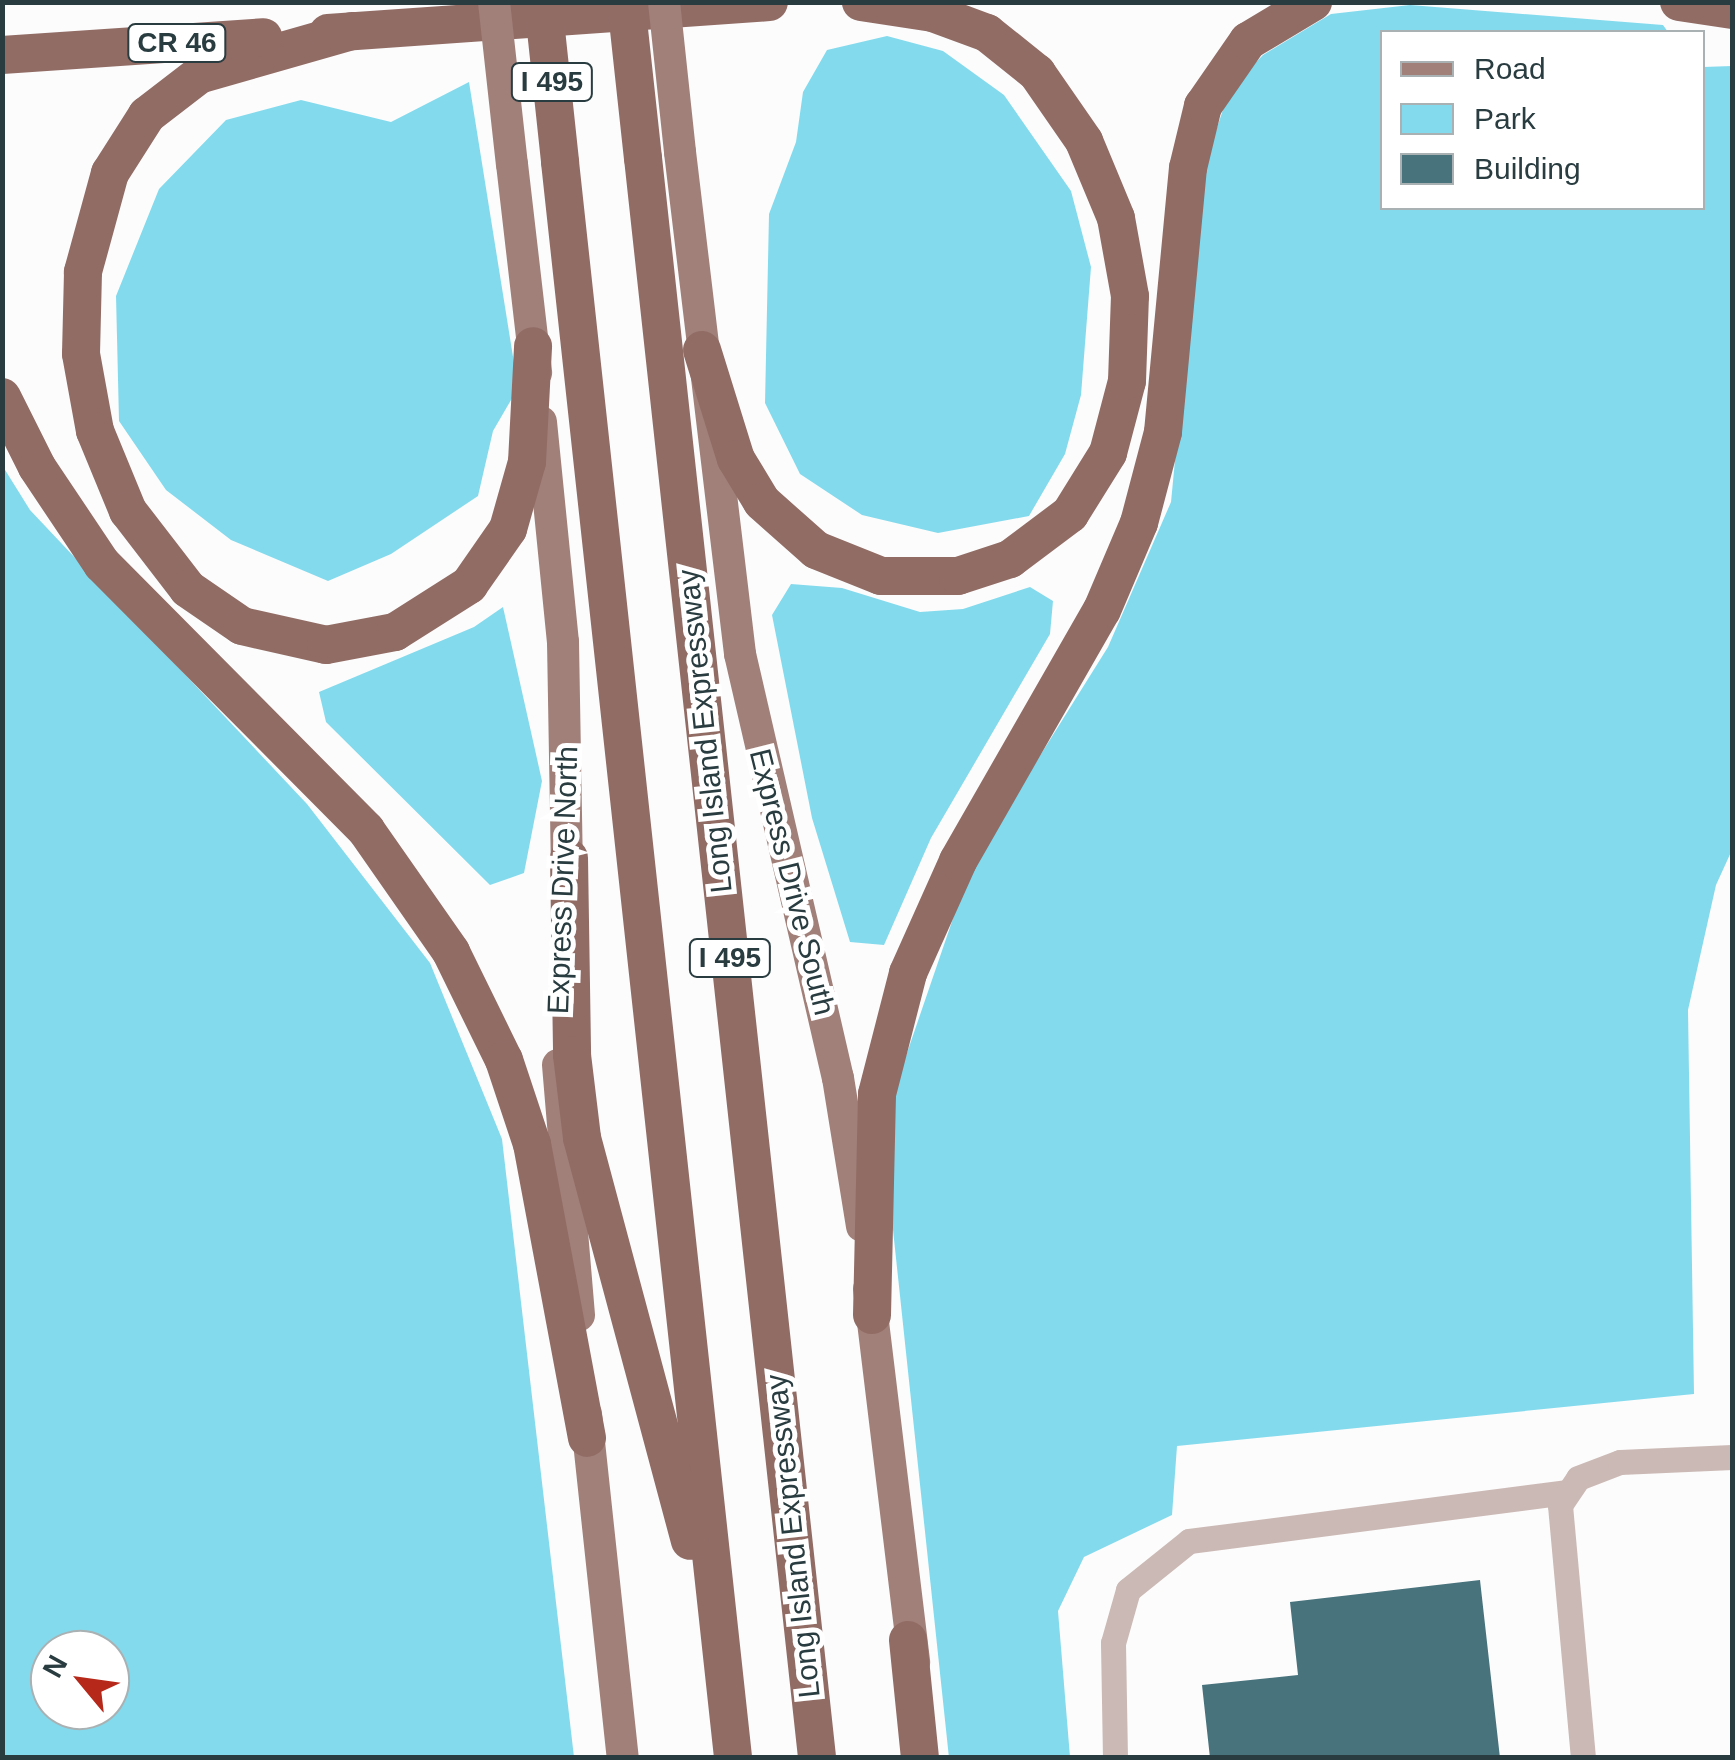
<!DOCTYPE html>
<style>
body{margin:0}
#map{position:relative;width:1735px;height:1760px;overflow:hidden;background:#fcfcfc;font-family:Arial,sans-serif}
div>[style]{position:absolute}
[style*='--x']{left:calc(var(--x)*1px);top:calc(var(--y)*1px);width:calc(var(--w)*1px);rotate:calc(var(--a)*1deg)}
.green>*{inset:0;background:#84daed}
.building>*{inset:0;background:#48737d}
.minor>*{height:25px;margin:-12.5px;padding:0 12.5px;transform-origin:12.5px;border-radius:12.5px;background:#cbb9b5}
.major>*{height:32px;margin:-16px;padding:0 16px;transform-origin:16px;border-radius:16px;background:#a1807a}
.highway>*{height:38px;margin:-19px;padding:0 19px;transform-origin:19px;border-radius:19px;background:#916c65}
.major-bridge>*{height:32px;margin:-16px;padding:0 16px;transform-origin:16px;border-radius:16px;background:#a1807a}
.highway-bridge>*{height:38px;margin:-19px;padding:0 19px;transform-origin:19px;border-radius:19px;background:#916c65}
span{translate:-50% -50%;white-space:nowrap;text-align:center;line-height:1.15;-webkit-text-stroke:10px #fff;paint-order:stroke}
.shield-label span{padding:2px 8px;background:#fff;border:2px solid;border-radius:8px;-webkit-text-stroke-width:0}
.shield-label{font-size:28px;color:#293c40;font-weight:700}
.street-label{font-size:30px;color:#293c40}
.frame{position:absolute;inset:0;border:5px solid #293c40;pointer-events:none}
.legend{position:absolute;left:1380px;top:30px;width:325px;height:180px;box-sizing:border-box;background:#fff;border:2px solid #a9b1b3;margin:0;padding:12px 18px;list-style:none;font-size:30px;color:#293c40}
.legend li{display:flex;align-items:center;gap:20px;height:50px}
.legend b{width:50px;border:2px solid #a9b1b3}
.north{position:absolute;left:30px;top:1630px;width:100px;height:100px;box-sizing:border-box;background:#fff;border:2px solid #a9b1b3;border-radius:50%;rotate:299deg;font-size:28px;font-weight:700;line-height:40px;text-align:center;color:#293c40}
.north::after{content:'';display:block;margin:auto;width:35px;height:45px;background:#b6291a;clip-path:polygon(50% 0,100% 100%,50% 72%,0 100%)}
</style>
<div id="map">
<div class="green">
<i style="clip-path:polygon(1410px 5px,1663px 25px,1668px 32px,1382px 32px,1382px 208px,1702px 208px,1703px 67px,1732px 66px,1732px 850px,1716px 885px,1688px 1010px,1694px 1394px,1177px 1446px,1172px 1515px,1084px 1557px,1058px 1611px,1070px 1757px,949px 1758px,891px 1211px,895px 1088px,971px 866px,1108px 647px,1171px 502px,1203px 169px,1230px 89px,1263px 55px,1331px 14px)"></i>
<i style="clip-path:polygon(887px 36px,943px 51px,1004px 95px,1071px 191px,1091px 267px,1081px 395px,1065px 454px,1029px 516px,938px 533px,862px 515px,800px 474px,765px 403px,769px 214px,796px 142px,803px 92px,827px 50px)"></i>
<i style="clip-path:polygon(469px 82px,518px 388px,493px 431px,478px 496px,391px 554px,328px 581px,231px 540px,166px 490px,119px 421px,116px 296px,159px 189px,226px 120px,301px 100px,391px 122px)"></i>
<i style="clip-path:polygon(evenodd,2px 465px,30px 510px,307px 804px,430px 963px,502px 1139px,574px 1757px,3px 1757px,2px 465px,50px 1650px,110px 1650px,110px 1710px,50px 1710px,50px 1650px)"></i>
<i style="clip-path:polygon(791px 584px,842px 588px,920px 612px,963px 609px,1030px 587px,1053px 601px,1050px 634px,931px 838px,884px 945px,850px 942px,812px 818px,772px 615px)"></i>
<i style="clip-path:polygon(503px 607px,542px 781px,524px 873px,490px 885px,326px 722px,319px 692px,474px 627px)"></i>
</div>
<div class="building">
<i style="clip-path:polygon(1480px 1580px,1500px 1758px,1210px 1758px,1202px 1685px,1298px 1675px,1290px 1602px)"></i>
</div>
<div class="minor">
<i style="--x:1115;--y:1758;--w:115;--a:-91"></i>
<i style="--x:1113;--y:1643;--w:55;--a:-74.2"></i>
<i style="--x:1128;--y:1590;--w:78;--a:-38.8"></i>
<i style="--x:1189;--y:1541;--w:382;--a:-7.4"></i>
<i style="--x:1583;--y:1758;--w:254;--a:-95.2"></i>
<i style="--x:1560;--y:1505;--w:32;--a:-56"></i>
<i style="--x:1578;--y:1478;--w:45;--a:-20.9"></i>
<i style="--x:1620;--y:1462;--w:112;--a:-2.6"></i>
</div>
<div class="major">
<i style="--x:680;--y:152;--w:506;--a:83.18"></i>
<i style="--x:740;--y:654;--w:435;--a:77"></i>
<i style="--x:838;--y:1078;--w:150;--a:80.8"></i>
<i style="--x:512;--y:164;--w:210;--a:83.4"></i>
<i style="--x:541;--y:422;--w:221;--a:84.3"></i>
<i style="--x:563;--y:642;--w:240;--a:89"></i>
<i style="--x:558;--y:1065;--w:251;--a:85.2"></i>
<i style="--x:869;--y:1289;--w:376;--a:83.1"></i>
<i style="--x:586;--y:1414;--w:346;--a:83.9"></i>
</div>
<div class="highway">
<i style="--x:1679;--y:2;--w:54;--a:8.6"></i>
<i style="--x:352;--y:31;--w:159;--a:164"></i>
<i style="--x:199;--y:75;--w:66;--a:142.4"></i>
<i style="--x:147;--y:115;--w:69;--a:122.5"></i>
<i style="--x:110;--y:173;--w:103;--a:105.3"></i>
<i style="--x:83;--y:272;--w:82;--a:91.4"></i>
<i style="--x:81;--y:354;--w:78;--a:79.7"></i>
<i style="--x:95;--y:431;--w:87;--a:67.6"></i>
<i style="--x:128;--y:511;--w:98;--a:52.4"></i>
<i style="--x:188;--y:589;--w:65;--a:34.4"></i>
<i style="--x:242;--y:626;--w:86;--a:12.7"></i>
<i style="--x:326;--y:645;--w:70;--a:-10.7"></i>
<i style="--x:395;--y:632;--w:88;--a:-32.4"></i>
<i style="--x:469;--y:585;--w:68;--a:-55.1"></i>
<i style="--x:508;--y:529;--w:70;--a:-74.2"></i>
<i style="--x:527;--y:462;--w:116;--a:-87"></i>
<i style="--x:328;--y:33;--w:442;--a:-4"></i>
<i style="--x:2;--y:55;--w:262;--a:-3.9"></i>
<i style="--x:643;--y:158;--w:1609;--a:83.79"></i>
<i style="--x:560;--y:162;--w:1605;--a:83.81"></i>
<i style="--x:702;--y:350;--w:114;--a:72.7"></i>
<i style="--x:736;--y:459;--w:50;--a:58.8"></i>
<i style="--x:762;--y:502;--w:72;--a:41.6"></i>
<i style="--x:816;--y:550;--w:70;--a:21.8"></i>
<i style="--x:881;--y:576;--w:77;--a:0"></i>
<i style="--x:958;--y:576;--w:55;--a:-18.1"></i>
<i style="--x:1010;--y:559;--w:75;--a:-36.9"></i>
<i style="--x:1070;--y:514;--w:72;--a:-58.1"></i>
<i style="--x:1108;--y:453;--w:74;--a:-75.2"></i>
<i style="--x:1127;--y:381;--w:85;--a:-88"></i>
<i style="--x:1130;--y:296;--w:79;--a:-100.2"></i>
<i style="--x:1116;--y:218;--w:83;--a:-112.6"></i>
<i style="--x:1084;--y:141;--w:83;--a:-124.7"></i>
<i style="--x:1037;--y:73;--w:64;--a:-141.3"></i>
<i style="--x:987;--y:33;--w:58;--a:-159.7"></i>
<i style="--x:933;--y:13;--w:73;--a:-171.3"></i>
<i style="--x:2;--y:397;--w:78;--a:63.4"></i>
<i style="--x:37;--y:467;--w:117;--a:56.2"></i>
<i style="--x:102;--y:564;--w:375;--a:45.2"></i>
<i style="--x:366;--y:830;--w:149;--a:55.1"></i>
<i style="--x:451;--y:952;--w:120;--a:63.9"></i>
<i style="--x:504;--y:1060;--w:89;--a:71.6"></i>
<i style="--x:532;--y:1144;--w:299;--a:79.4"></i>
<i style="--x:569;--y:858;--w:197;--a:89.1"></i>
<i style="--x:572;--y:1055;--w:84;--a:83.1"></i>
<i style="--x:582;--y:1138;--w:417;--a:75"></i>
<i style="--x:872;--y:1315;--w:221;--a:-88.7"></i>
<i style="--x:877;--y:1094;--w:125;--a:-75.6"></i>
<i style="--x:908;--y:973;--w:123;--a:-65.9"></i>
<i style="--x:958;--y:861;--w:289;--a:-60.2"></i>
<i style="--x:1102;--y:610;--w:95;--a:-67"></i>
<i style="--x:1139;--y:523;--w:94;--a:-75.2"></i>
<i style="--x:1163;--y:432;--w:265;--a:-84.6"></i>
<i style="--x:1188;--y:168;--w:64;--a:-76.4"></i>
<i style="--x:1203;--y:106;--w:79;--a:-55.3"></i>
<i style="--x:1248;--y:41;--w:76;--a:-31"></i>
<i style="--x:908;--y:1640;--w:119;--a:84.2"></i>
</div>
<div class="major-bridge">
<i style="--x:494;--y:2;--w:163;--a:83.7"></i>
<i style="--x:664;--y:2;--w:151;--a:83.9"></i>
</div>
<div class="highway-bridge">
<i style="--x:543;--y:2;--w:161;--a:83.9"></i>
<i style="--x:626;--y:2;--w:157;--a:83.8"></i>
</div>
<div class="shield-label">
<span style="left:177px;top:43px">CR 46</span>
<span style="left:552px;top:82px">I 495</span>
<span style="left:730px;top:958px">I 495</span>
</div>
<div class="street-label">
<span style="left:705px;top:731px;rotate:-96deg">Long Island Expressway</span>
<span style="left:563px;top:880px;rotate:-88deg">Express Drive North</span>
<span style="left:792px;top:882px;rotate:76deg">Express Drive South</span>
<span style="left:793px;top:1536px;rotate:-96deg">Long Island Expressway</span>
</div>
<div class="frame"></div>
<ul class="legend">
<li><b style="height:12px;background:#a1807a"></b>Road</li>
<li><b style="height:28px;background:#84daed"></b>Park</li>
<li><b style="height:28px;background:#48737d"></b>Building</li>
</ul>
<div class="north">N</div>
</div>
